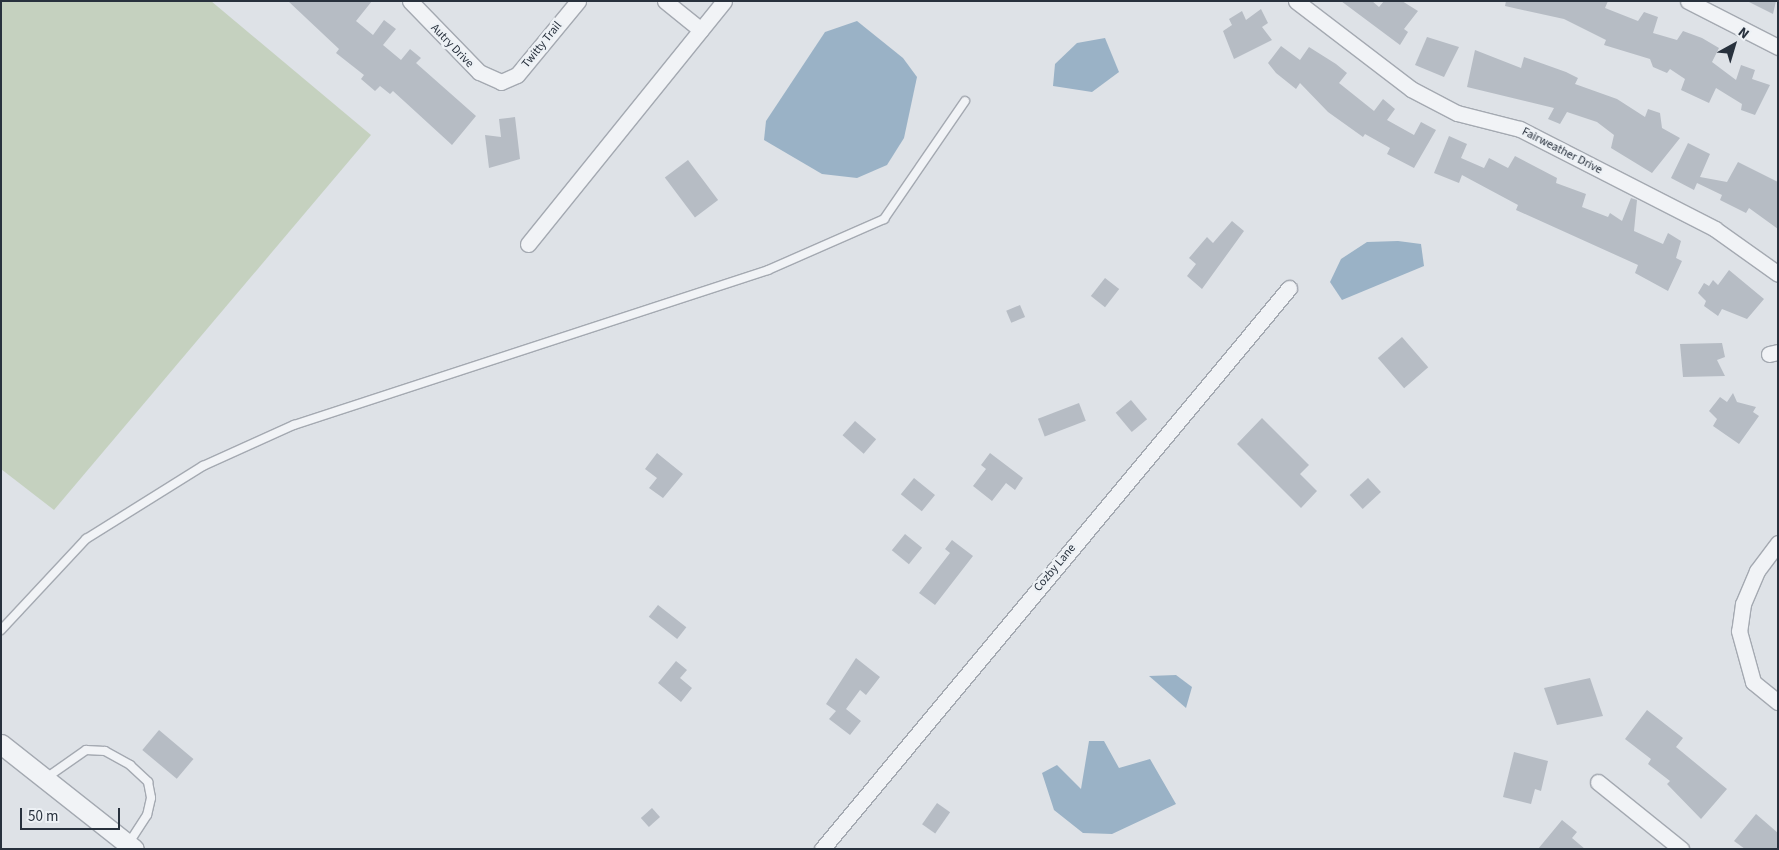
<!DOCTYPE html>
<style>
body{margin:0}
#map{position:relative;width:1779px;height:850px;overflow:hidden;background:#dee2e7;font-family:"Source Sans 3",sans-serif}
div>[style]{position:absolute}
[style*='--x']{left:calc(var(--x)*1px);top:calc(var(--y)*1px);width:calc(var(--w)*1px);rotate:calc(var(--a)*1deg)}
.green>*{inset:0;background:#c5d1bf}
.water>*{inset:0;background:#9ab2c6}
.building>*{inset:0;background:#b6bcc4;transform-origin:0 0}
.roads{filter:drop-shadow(1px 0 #a4a9b1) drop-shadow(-1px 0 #a4a9b1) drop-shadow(0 1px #a4a9b1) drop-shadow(0 -1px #a4a9b1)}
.service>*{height:8px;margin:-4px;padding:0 4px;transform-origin:4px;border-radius:4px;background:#f1f3f6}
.minor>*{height:15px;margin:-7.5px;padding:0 7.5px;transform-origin:7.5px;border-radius:7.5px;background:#f1f3f6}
.tertiary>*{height:19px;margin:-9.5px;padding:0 9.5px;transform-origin:9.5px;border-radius:9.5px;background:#f1f3f6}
span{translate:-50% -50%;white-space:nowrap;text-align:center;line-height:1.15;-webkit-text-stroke:5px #edf1f5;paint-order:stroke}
.street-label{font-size:12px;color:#28313d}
.frame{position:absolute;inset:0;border:2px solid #28313d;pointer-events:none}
.north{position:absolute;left:1709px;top:20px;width:50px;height:50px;-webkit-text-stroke:4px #edf1f5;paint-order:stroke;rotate:39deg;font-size:14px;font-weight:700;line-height:20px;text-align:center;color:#28313d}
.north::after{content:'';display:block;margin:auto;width:18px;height:22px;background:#28313d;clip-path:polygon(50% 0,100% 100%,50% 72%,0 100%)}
.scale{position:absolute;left:20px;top:808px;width:100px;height:22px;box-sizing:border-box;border:2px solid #28313d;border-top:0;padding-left:6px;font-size:15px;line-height:18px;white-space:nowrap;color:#28313d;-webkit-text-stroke:4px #edf1f5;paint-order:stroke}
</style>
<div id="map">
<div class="green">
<i style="clip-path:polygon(1px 1px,211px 1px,371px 135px,54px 510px,1px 469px)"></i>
</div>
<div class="water">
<i style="clip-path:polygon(857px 21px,903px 58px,917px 77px,904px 138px,887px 165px,857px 178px,822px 174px,764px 140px,766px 121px,825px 32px)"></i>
<i style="clip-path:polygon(1105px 38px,1119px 72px,1092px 92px,1053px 86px,1055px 64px,1077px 43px)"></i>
<i style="clip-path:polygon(1398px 241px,1421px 244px,1424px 266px,1342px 300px,1330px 282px,1341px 259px,1367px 242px)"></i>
<i style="clip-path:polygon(1176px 675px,1192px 687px,1186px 708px,1149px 676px)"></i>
<i style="clip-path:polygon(1089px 741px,1104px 741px,1119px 768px,1150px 759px,1176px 804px,1112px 834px,1083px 833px,1054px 810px,1042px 773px,1057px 765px,1081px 789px)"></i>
</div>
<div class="building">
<i style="clip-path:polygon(288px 1px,372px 1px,356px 21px,373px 35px,384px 20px,396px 29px,383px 45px,401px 60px,410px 49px,421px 58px,416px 63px,476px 116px,452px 145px,393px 91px,390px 94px,380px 86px,375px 91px,361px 79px,364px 75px,336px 53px,339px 49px)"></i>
<i style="clip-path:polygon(1341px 1px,1372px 1px,1379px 7px,1384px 1px,1402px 1px,1418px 11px,1404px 29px,1408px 32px,1400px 45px)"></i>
<i style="clip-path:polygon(1506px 1px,1608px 1px,1605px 8px,1638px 21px,1644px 12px,1658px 17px,1653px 33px,1677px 40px,1683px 31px,1702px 38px,1719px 48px,1712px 62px,1736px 80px,1741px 65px,1755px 70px,1752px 79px,1770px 85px,1755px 115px,1741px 110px,1742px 104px,1716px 88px,1709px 103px,1681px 90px,1685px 79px,1670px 69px,1667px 73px,1653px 67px,1650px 59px,1604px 45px,1606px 40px,1564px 19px,1505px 6px)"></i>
<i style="clip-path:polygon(1747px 1px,1776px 1px,1773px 14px)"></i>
<i style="clip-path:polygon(1261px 9px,1268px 23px,1262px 27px,1272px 40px,1234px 59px,1223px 31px,1232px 25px,1229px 19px,1242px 11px,1246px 20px)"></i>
<i style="clip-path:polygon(1427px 37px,1459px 47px,1444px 77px,1415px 65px)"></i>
<i style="clip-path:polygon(1281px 46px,1300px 60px,1309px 47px,1336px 64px,1347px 73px,1339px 83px,1374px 111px,1383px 99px,1395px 109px,1387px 120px,1414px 135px,1421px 122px,1436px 130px,1414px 168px,1387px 154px,1390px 148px,1365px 134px,1363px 137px,1328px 112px,1300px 83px,1296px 89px,1276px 73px,1268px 63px)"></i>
<i style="clip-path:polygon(1475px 50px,1521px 68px,1524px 57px,1566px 72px,1578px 78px,1575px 84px,1617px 99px,1645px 117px,1648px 109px,1660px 113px,1662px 128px,1680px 138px,1652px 173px,1611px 148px,1614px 135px,1597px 122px,1567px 112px,1560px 124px,1548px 119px,1554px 108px,1467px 87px)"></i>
<i style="clip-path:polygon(515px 117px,520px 159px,489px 168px,485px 135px,501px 137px,499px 119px)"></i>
<i style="clip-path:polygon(1449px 136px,1467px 144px,1461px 158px,1484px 168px,1489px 158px,1508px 168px,1515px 156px,1557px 178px,1556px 183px,1586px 194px,1582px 207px,1608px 217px,1610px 213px,1622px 221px,1631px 198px,1637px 200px,1634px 231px,1663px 244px,1668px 233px,1681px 241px,1676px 258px,1682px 261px,1668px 291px,1635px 273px,1638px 265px,1516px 210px,1518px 205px,1462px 175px,1459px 183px,1434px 173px)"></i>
<i style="clip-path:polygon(1688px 143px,1710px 154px,1700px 177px,1727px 182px,1738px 162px,1778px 182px,1778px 229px,1749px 208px,1746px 213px,1720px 200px,1722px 195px,1697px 183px,1694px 190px,1671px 178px)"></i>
<i style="left:688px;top:160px;width:50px;height:29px;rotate:53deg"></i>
<i style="clip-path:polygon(1232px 221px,1244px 231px,1202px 289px,1187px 276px,1196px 264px,1189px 258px,1207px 237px,1213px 243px)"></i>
<i style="clip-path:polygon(1729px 270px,1764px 299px,1747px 319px,1722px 309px,1718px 316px,1704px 306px,1706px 301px,1698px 293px,1704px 283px,1709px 286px,1713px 280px,1718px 285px)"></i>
<i style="left:1105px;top:278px;width:18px;height:23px;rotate:38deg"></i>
<i style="left:1020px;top:305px;width:13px;height:15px;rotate:67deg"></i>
<i style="left:1402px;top:337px;width:40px;height:32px;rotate:49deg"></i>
<i style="clip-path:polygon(1722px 343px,1725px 357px,1717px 360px,1725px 376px,1683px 377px,1680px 344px)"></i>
<i style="clip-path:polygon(1733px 393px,1737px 402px,1756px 407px,1753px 412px,1759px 416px,1739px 444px,1713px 426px,1717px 419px,1709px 411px,1720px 397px,1727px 402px)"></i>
<i style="left:1131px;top:400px;width:25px;height:20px;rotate:50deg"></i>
<i style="left:1079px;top:403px;width:19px;height:44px;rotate:69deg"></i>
<i style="clip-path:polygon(1262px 418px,1309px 465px,1300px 474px,1317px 491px,1301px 508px,1237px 444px)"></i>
<i style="left:855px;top:421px;width:28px;height:19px;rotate:41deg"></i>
<i style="clip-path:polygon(657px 453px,683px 474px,663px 498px,649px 488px,657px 478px,645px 469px)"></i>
<i style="clip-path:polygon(990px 453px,1023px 478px,1015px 490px,1006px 483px,992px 501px,973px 486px,986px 469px,981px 465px)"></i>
<i style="left:914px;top:478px;width:27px;height:21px;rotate:39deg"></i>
<i style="left:1368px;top:478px;width:19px;height:25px;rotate:47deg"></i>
<i style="left:905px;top:534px;width:22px;height:21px;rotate:39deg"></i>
<i style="clip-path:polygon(952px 540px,973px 556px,935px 605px,919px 593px,950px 553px,945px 549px)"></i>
<i style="left:658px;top:605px;width:36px;height:15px;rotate:38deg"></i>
<i style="clip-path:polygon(856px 658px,880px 677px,866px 695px,860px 690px,846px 709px,861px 721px,850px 735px,829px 719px,836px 711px,826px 704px)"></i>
<i style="clip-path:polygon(676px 661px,687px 670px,680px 678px,692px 688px,681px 702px,658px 683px)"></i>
<i style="clip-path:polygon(1590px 678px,1603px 716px,1557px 725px,1544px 688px)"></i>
<i style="clip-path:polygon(1647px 710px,1683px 738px,1676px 747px,1727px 789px,1701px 819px,1667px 784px,1670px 781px,1648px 764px,1651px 759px,1625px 739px)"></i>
<i style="left:159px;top:730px;width:45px;height:26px;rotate:40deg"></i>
<i style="clip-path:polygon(1514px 752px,1548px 761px,1541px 791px,1535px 789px,1531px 804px,1503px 797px)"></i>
<i style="left:937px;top:803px;width:16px;height:26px;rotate:35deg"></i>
<i style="left:652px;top:808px;width:12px;height:15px;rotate:48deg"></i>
<i style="clip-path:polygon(1756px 814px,1778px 833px,1778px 849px,1745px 849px,1734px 841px)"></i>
<i style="clip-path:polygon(1562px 820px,1577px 832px,1572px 838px,1585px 849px,1538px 849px)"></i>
</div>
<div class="roads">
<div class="service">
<i style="--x:1;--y:630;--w:125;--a:-47"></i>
<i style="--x:86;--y:539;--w:138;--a:-32"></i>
<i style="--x:203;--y:466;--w:100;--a:-24.3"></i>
<i style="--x:294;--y:425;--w:499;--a:-18.1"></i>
<i style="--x:768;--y:270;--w:127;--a:-23.7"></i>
<i style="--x:884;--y:219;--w:143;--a:-55.5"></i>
<i style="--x:46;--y:778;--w:49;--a:-35"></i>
<i style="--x:86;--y:750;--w:19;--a:3"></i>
<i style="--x:105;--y:751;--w:29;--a:29"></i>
<i style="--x:130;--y:765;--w:25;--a:43"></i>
<i style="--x:148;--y:782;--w:16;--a:79"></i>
<i style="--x:151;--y:798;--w:17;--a:103"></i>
<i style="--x:147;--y:815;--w:35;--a:123"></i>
</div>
<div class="minor">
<i style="--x:410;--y:1;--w:99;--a:45.8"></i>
<i style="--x:479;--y:72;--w:24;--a:24"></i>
<i style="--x:501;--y:82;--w:17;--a:-24"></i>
<i style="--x:517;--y:75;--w:96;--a:-50.5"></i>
<i style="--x:665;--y:1;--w:46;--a:38.9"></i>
<i style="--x:1296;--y:1;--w:145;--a:37.4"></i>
<i style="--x:1411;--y:89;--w:52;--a:27.6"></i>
<i style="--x:1457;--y:113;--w:65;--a:14.3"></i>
<i style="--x:1520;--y:129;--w:219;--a:27.1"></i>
<i style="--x:1715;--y:229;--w:77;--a:35.5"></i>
<i style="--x:1688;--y:1;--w:101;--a:27.1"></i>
<i style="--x:528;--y:244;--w:312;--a:-51.1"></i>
<i style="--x:1769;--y:354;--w:9;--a:-13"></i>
<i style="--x:1778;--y:543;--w:35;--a:127"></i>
<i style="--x:1757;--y:571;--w:36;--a:113"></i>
<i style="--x:1743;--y:604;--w:27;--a:98"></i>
<i style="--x:1739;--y:631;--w:53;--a:74.6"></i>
<i style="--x:1753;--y:682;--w:32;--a:39"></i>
<i style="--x:1598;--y:782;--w:107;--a:38.9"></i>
<i style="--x:822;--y:849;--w:730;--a:-50.22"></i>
</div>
<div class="tertiary">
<i style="--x:1;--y:744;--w:169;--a:38.3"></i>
</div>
</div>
<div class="street-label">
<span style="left:542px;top:45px;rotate:-51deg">Twitty Trail</span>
<span style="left:452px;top:46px;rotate:46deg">Autry Drive</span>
<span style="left:1562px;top:151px;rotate:27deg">Fairweather Drive</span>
<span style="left:1055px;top:568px;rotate:-50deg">Cozby Lane</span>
</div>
<div class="frame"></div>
<div class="north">N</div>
<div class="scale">50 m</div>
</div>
